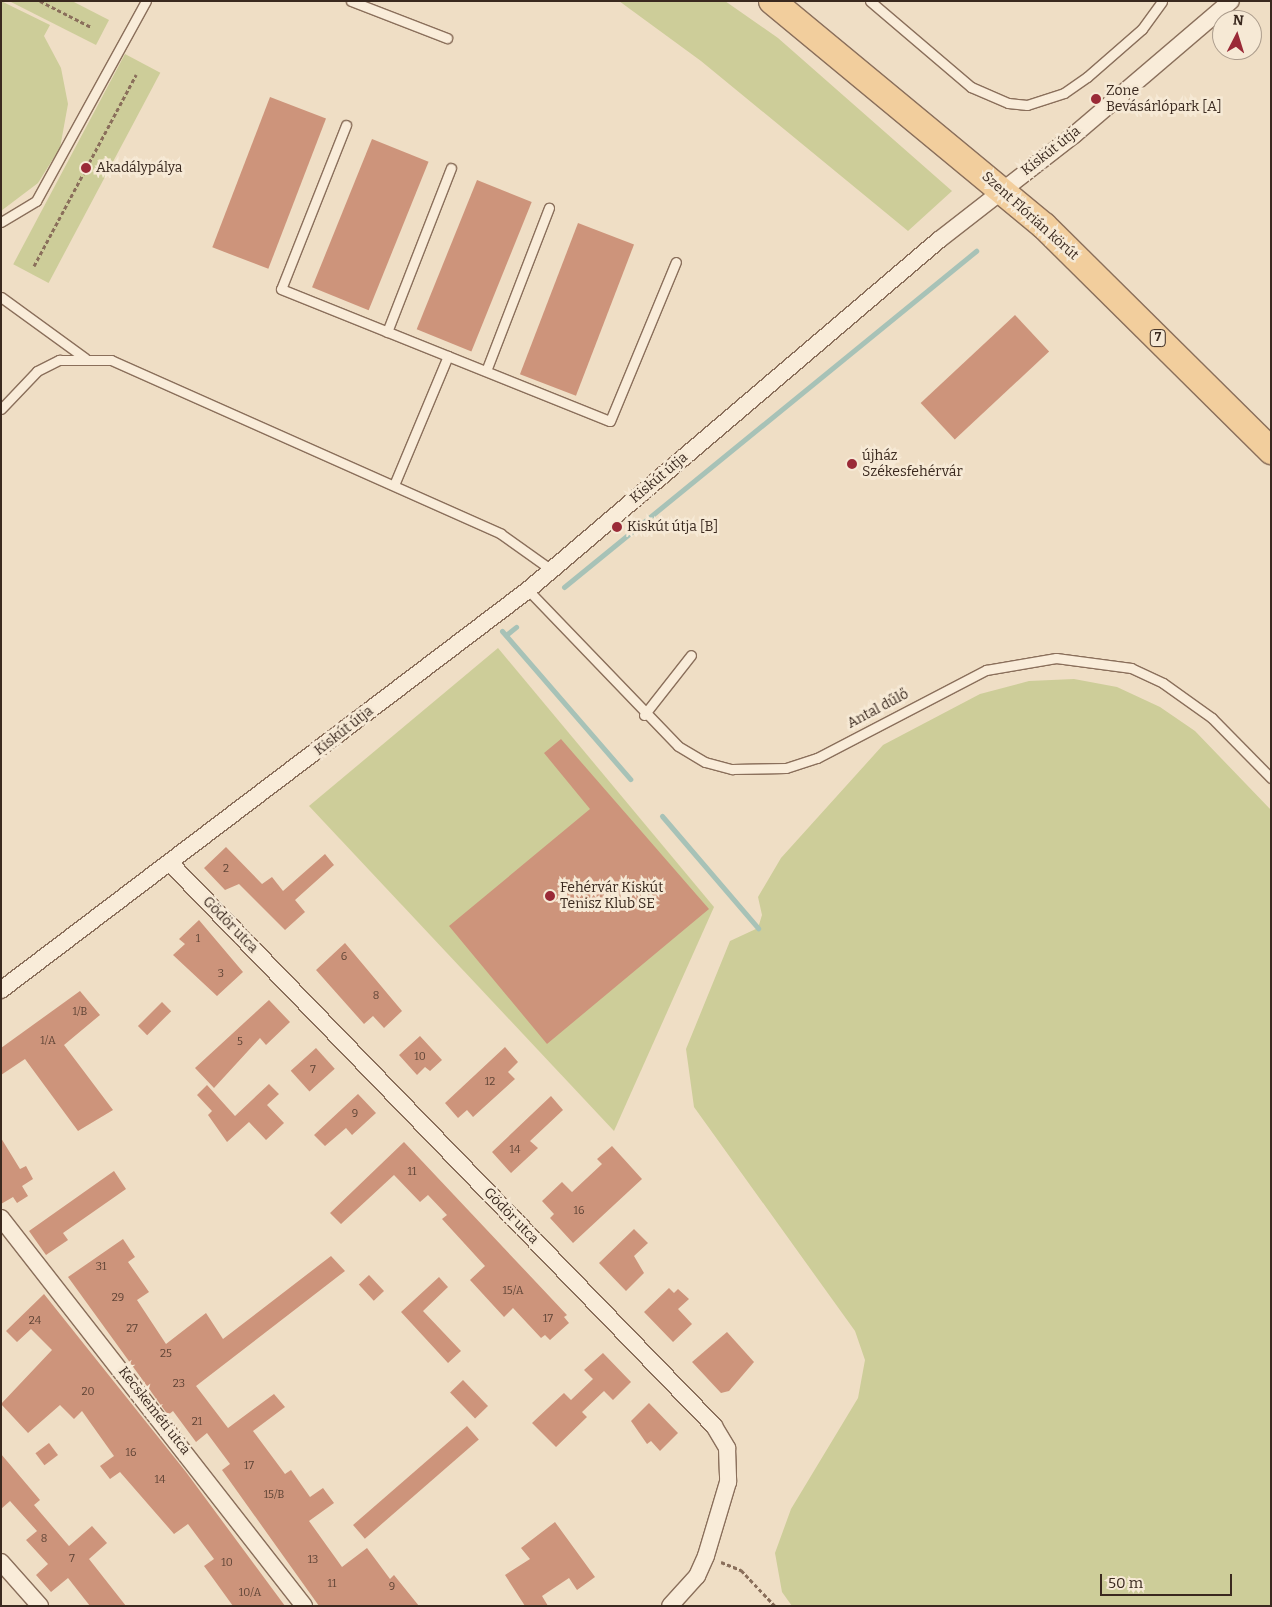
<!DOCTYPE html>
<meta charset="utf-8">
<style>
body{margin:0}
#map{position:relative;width:1272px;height:1607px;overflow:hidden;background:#efdec5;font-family:Bitter,serif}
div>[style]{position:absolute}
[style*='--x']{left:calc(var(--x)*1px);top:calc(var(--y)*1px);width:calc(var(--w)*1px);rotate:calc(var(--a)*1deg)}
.green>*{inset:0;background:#cdcd99;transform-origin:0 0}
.stream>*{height:5px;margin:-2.5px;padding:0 2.5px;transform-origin:2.5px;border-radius:2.5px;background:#a7c2b7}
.building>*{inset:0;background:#cd947b;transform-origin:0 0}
.path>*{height:3px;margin-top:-1.5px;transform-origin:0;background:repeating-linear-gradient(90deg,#8a6f5b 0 4px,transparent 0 6.5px)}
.roads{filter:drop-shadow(1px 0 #8a6f5b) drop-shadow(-1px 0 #8a6f5b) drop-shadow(0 1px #8a6f5b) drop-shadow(0 -1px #8a6f5b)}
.lane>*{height:9px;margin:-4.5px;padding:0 4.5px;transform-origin:4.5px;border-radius:4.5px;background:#f9ecd9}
.street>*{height:16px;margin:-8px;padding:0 8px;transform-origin:8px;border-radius:8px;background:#f9ecd9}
.primary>*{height:26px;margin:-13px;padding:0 13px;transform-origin:13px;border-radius:13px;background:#f2ce9d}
.dots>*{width:14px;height:14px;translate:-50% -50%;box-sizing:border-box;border:2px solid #f6e9d5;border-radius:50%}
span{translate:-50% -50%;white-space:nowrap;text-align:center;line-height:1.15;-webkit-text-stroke:5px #f6e9d5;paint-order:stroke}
.number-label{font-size:11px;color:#5f4436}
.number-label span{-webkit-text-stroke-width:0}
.shield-label span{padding:1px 4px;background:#f6e9d5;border:1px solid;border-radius:4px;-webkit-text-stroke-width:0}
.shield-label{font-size:12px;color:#3a291f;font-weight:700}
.poi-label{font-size:14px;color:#3a291f}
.left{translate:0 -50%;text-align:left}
.street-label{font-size:14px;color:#3a291f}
.frame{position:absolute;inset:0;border:2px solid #3a291f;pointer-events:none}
.north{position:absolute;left:1212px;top:10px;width:50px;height:50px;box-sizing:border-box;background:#f6e9d5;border:1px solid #ab9c8c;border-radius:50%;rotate:5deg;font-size:14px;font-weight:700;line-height:20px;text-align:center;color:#3a291f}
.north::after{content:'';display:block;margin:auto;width:18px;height:22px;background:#9a2a37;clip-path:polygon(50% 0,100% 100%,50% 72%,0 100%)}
.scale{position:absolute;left:1100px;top:1574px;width:132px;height:22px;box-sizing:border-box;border:2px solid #3a291f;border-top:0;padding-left:6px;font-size:15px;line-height:18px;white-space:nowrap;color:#3a291f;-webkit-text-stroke:4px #f6e9d5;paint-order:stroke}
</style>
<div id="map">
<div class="green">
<i style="clip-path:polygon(1px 1px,50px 25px,44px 36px,61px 68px,68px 104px,60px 148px,48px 167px,38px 183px,1px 211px)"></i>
<i style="clip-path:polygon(9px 1px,72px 1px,109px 20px,96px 45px)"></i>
<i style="clip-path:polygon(619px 1px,725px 1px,778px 38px,952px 191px,908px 231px,701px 61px)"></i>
<i style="left:125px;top:54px;width:40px;height:238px;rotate:28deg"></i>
<i style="clip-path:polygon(498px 648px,714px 907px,614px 1131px,309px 806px)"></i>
<i style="clip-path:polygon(1074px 679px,1117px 687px,1160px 707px,1195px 731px,1271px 810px,1271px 1606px,792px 1606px,782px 1592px,775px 1553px,791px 1509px,858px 1398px,865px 1360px,855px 1331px,694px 1107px,686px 1049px,730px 941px,758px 928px,762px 915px,758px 897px,781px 858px,883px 745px,980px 694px,1029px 681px)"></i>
</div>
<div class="stream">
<i style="--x:564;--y:587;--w:532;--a:-39.2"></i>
<i style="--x:502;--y:631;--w:196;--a:49.1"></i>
<i style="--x:506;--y:635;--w:13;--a:-39"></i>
<i style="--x:662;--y:816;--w:148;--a:49.4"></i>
</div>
<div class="building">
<i style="left:270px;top:97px;width:60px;height:161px;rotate:21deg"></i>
<i style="left:372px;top:139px;width:61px;height:160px;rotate:22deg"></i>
<i style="left:477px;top:180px;width:59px;height:161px;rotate:22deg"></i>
<i style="left:578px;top:223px;width:60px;height:162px;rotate:21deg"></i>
<i style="left:1015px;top:315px;width:50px;height:129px;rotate:47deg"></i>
<i style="clip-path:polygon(561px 739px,709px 909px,547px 1044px,449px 926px,590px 809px,544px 753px)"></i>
<i style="clip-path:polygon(226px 847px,262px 884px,272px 877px,283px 891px,325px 854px,334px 865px,295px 900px,305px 912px,285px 930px,239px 884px,225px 890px,204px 868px)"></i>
<i style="clip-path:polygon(199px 920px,243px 972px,217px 996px,173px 955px,185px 944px,179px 939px)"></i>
<i style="clip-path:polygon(345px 943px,402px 1011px,384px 1028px,373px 1016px,364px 1024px,316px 970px)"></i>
<i style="clip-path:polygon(80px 991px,100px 1015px,64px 1045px,113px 1110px,78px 1131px,25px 1059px,1px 1075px,1px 1048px)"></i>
<i style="clip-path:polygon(269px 1000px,290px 1022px,266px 1045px,260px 1038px,214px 1088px,195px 1068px)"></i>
<i style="left:162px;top:1002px;width:13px;height:34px;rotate:45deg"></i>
<i style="clip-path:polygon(420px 1036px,442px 1060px,430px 1071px,425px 1067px,417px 1075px,399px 1055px)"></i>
<i style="clip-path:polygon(505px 1047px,518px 1062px,508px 1072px,515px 1079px,473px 1117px,467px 1110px,458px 1118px,445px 1103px)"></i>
<i style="left:316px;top:1048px;width:28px;height:34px;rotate:48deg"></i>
<i style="clip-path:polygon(269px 1084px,279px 1094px,267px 1105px,284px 1123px,266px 1140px,249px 1122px,227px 1142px,208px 1115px,212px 1111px,197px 1095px,207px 1085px,235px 1116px)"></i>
<i style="clip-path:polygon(358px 1094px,376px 1113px,352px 1135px,346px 1128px,325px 1146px,314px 1135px)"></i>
<i style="clip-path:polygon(551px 1096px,563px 1110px,530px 1141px,538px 1148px,511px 1173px,492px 1152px)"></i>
<i style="clip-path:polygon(1px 1138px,20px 1169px,26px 1166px,33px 1179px,22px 1186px,28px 1196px,17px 1203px,13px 1197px,1px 1204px)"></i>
<i style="clip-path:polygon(404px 1142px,567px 1315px,564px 1317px,569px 1323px,550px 1340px,545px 1335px,541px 1338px,513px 1308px,504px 1317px,470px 1280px,485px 1266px,442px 1219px,447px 1215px,428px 1195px,420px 1202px,394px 1175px,341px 1224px,330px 1213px)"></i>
<i style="clip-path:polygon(612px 1146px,642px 1179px,573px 1243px,550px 1218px,554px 1214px,542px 1201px,562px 1182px,572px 1192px,602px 1164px,597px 1159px)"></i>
<i style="clip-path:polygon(114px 1171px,126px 1189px,63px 1233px,68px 1240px,46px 1255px,29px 1231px)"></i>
<i style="clip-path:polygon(634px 1229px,648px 1243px,634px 1256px,644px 1273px,626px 1291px,599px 1263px)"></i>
<i style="clip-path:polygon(123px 1239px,135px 1257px,128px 1262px,149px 1292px,137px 1300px,166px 1344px,206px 1313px,223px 1339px,331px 1256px,345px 1271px,196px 1386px,228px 1428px,274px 1394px,285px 1407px,253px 1431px,285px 1474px,291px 1470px,310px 1497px,323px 1488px,334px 1503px,309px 1521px,342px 1567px,367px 1548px,390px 1579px,394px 1575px,419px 1606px,319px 1606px,222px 1470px,230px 1464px,207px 1433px,196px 1442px,173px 1411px,168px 1415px,68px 1277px)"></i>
<i style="left:369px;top:1275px;width:22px;height:14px;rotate:47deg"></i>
<i style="clip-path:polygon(439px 1277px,448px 1287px,423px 1311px,461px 1351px,448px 1363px,401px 1312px)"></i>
<i style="clip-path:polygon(669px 1288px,674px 1293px,678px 1289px,689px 1299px,678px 1309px,692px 1324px,673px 1342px,644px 1312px)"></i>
<i style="clip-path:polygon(44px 1294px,186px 1472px,285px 1606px,233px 1606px,204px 1566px,214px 1559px,188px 1524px,174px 1534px,120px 1472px,110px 1479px,100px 1466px,114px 1456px,82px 1411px,74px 1419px,60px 1405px,28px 1433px,1px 1404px,52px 1350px,31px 1329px,17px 1342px,6px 1331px)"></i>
<i style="clip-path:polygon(727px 1332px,754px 1362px,729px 1391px,721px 1393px,692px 1362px)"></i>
<i style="clip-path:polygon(603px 1353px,631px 1382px,613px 1400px,604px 1391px,582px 1412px,587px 1417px,556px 1447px,532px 1423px,564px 1393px,571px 1400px,593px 1379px,584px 1370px)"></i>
<i style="left:463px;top:1380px;width:36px;height:18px;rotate:46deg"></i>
<i style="clip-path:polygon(649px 1403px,678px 1433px,660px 1451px,651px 1441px,647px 1444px,631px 1421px)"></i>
<i style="left:467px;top:1426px;width:18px;height:151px;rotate:49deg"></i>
<i style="left:49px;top:1443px;width:15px;height:17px;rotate:53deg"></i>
<i style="clip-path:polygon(1px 1454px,40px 1500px,34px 1505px,69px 1546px,92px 1526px,107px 1543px,89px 1559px,126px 1606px,90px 1606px,68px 1578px,51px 1592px,36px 1575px,48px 1564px,26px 1540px,37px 1531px,10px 1501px,1px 1509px)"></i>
<i style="clip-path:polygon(555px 1522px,595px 1577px,577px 1590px,569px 1578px,542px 1596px,548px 1606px,525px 1606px,505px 1575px,530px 1559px,521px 1548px)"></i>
</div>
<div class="path">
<i style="--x:40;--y:1;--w:57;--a:27"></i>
<i style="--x:34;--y:266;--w:217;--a:-61.9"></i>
<i style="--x:721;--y:1562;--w:22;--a:22"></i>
<i style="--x:741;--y:1570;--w:50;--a:46.6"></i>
</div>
<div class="roads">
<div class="lane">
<i style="--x:351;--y:1;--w:103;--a:21.1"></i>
<i style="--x:870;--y:1;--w:133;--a:40.4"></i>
<i style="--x:971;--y:87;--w:40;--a:23.4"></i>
<i style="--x:1008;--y:103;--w:19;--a:6"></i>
<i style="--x:1027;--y:105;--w:39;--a:-18"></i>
<i style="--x:1064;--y:93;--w:28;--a:-35"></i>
<i style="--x:1087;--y:77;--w:73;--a:-41.1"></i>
<i style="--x:1142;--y:29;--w:34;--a:-54"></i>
<i style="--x:346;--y:125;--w:176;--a:111.6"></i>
<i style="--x:281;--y:289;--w:354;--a:21.9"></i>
<i style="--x:610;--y:421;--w:172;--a:-67.5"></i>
<i style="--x:1;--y:222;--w:41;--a:-31"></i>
<i style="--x:36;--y:201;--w:228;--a:-61.2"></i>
<i style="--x:1;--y:297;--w:104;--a:36"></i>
<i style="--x:387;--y:332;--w:176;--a:-68.7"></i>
<i style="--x:486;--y:371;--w:175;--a:-68.9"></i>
<i style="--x:1;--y:409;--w:52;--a:-46.5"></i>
<i style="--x:37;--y:371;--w:25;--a:-27"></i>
<i style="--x:59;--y:360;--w:52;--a:0"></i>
<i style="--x:111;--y:360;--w:427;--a:24"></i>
<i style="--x:501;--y:534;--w:60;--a:35.5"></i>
<i style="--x:394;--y:485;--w:140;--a:-67.3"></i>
<i style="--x:528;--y:590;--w:216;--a:46.1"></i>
<i style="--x:678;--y:746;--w:31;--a:31"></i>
<i style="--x:705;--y:762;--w:28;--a:15"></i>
<i style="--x:732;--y:769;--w:54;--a:-1.1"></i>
<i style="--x:786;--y:768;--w:33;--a:-18"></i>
<i style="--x:817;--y:758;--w:191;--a:-27.5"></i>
<i style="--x:986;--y:670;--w:71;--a:-9.7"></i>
<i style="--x:1056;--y:658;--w:76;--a:7.6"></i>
<i style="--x:1131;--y:668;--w:35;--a:25"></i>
<i style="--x:1163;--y:683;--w:60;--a:35.5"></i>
<i style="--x:1212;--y:718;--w:84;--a:45.5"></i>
<i style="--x:644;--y:715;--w:76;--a:-51.9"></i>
</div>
<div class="street">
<i style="--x:170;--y:863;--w:783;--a:45.98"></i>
<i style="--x:714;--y:1426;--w:26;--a:59"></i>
<i style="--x:727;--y:1448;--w:34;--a:88"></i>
<i style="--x:728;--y:1482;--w:77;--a:106.6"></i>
<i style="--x:706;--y:1556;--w:22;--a:114"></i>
<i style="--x:697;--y:1576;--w:40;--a:132"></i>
<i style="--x:1;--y:990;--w:662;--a:-37.2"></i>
<i style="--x:528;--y:590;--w:540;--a:-40.42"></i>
<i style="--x:939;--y:240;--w:171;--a:-37.9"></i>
<i style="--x:1074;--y:135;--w:206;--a:-40.5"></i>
<i style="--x:1;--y:1218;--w:492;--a:52"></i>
<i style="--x:1;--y:1562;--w:59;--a:48.4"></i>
</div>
<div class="primary">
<i style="--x:772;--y:1;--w:353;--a:39.6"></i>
<i style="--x:1044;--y:226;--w:320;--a:44.7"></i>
</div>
</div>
<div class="dots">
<i style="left:1096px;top:99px;background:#9a2a37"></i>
<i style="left:86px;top:168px;background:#9a2a37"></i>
<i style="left:852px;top:464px;background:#9a2a37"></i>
<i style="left:617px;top:527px;background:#9a2a37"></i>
<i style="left:550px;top:896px;background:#9a2a37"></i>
</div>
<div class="number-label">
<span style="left:226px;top:869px">2</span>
<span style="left:198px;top:939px">1</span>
<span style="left:344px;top:957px">6</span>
<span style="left:221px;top:974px">3</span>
<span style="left:376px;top:996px">8</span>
<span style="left:80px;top:1012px">1/B</span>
<span style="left:48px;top:1041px">1/A</span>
<span style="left:240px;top:1042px">5</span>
<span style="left:420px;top:1057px">10</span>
<span style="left:313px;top:1070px">7</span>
<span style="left:490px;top:1082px">12</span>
<span style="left:355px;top:1114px">9</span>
<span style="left:515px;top:1150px">14</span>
<span style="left:412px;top:1172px">11</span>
<span style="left:579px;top:1211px">16</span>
<span style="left:101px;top:1267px">31</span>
<span style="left:513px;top:1291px">15/A</span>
<span style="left:118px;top:1298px">29</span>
<span style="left:548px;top:1319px">17</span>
<span style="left:35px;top:1321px">24</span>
<span style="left:132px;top:1329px">27</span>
<span style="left:166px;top:1354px">25</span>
<span style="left:179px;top:1384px">23</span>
<span style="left:88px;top:1392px">20</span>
<span style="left:197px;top:1422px">21</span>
<span style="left:131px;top:1453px">16</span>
<span style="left:249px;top:1466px">17</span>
<span style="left:160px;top:1480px">14</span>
<span style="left:274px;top:1495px">15/B</span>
<span style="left:44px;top:1539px">8</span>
<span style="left:72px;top:1559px">7</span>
<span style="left:313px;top:1560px">13</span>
<span style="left:227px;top:1563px">10</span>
<span style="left:332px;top:1584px">11</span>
<span style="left:392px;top:1587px">9</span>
<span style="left:250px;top:1593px">10/A</span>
</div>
<div class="shield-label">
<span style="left:1158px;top:338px">7</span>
</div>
<div class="poi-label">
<span class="left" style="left:1106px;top:99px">Zone<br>Bevásárlópark [A]</span>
<span class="left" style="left:96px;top:168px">Akadálypálya</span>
<span class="left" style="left:862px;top:464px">újház<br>Székesfehérvár</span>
<span class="left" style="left:627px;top:527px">Kiskút útja [B]</span>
<span class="left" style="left:560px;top:896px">Fehérvár Kiskút<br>Tenisz Klub SE</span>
</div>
<div class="street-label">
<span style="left:1051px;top:151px;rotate:-38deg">Kiskút útja</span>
<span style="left:1030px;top:216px;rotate:42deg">Szent Flórián körút</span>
<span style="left:659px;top:478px;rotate:-40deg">Kiskút útja</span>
<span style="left:878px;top:709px;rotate:-28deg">Antal dűlő</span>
<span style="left:344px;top:731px;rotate:-38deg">Kiskút útja</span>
<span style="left:230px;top:925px;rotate:46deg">Gödör utca</span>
<span style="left:511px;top:1216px;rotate:46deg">Gödör utca</span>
<span style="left:154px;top:1411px;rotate:52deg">Kecskeméti utca</span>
</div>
<div class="frame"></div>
<div class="north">N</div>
<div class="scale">50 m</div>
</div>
